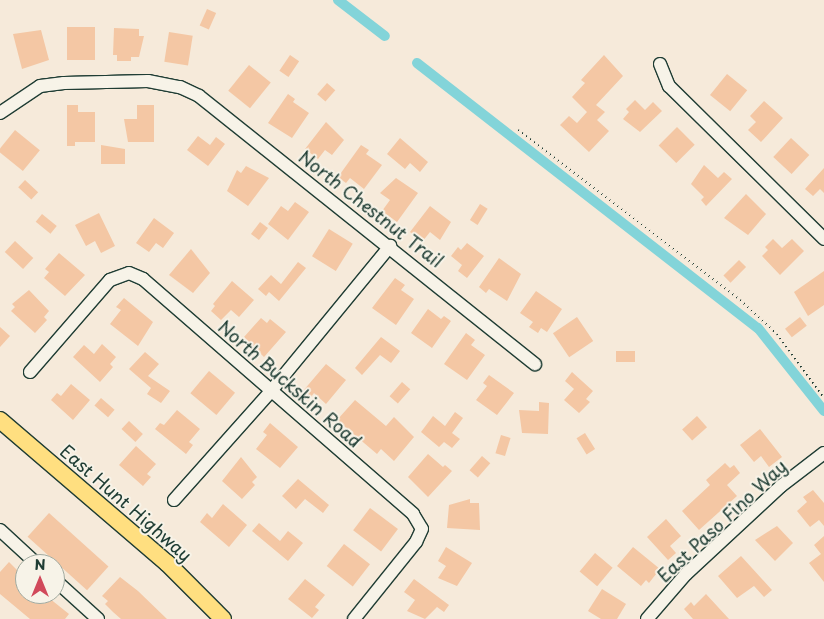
<!DOCTYPE html>
<style>
body{margin:0}
#map{position:relative;width:824px;height:619px;overflow:hidden;background:#f6eada;font-family:"Playpen Sans",sans-serif}
div>[style]{position:absolute}
[style*='--x']{left:calc(var(--x)*1px);top:calc(var(--y)*1px);width:calc(var(--w)*1px);rotate:calc(var(--a)*1deg)}
.canal>*{height:10px;margin:-5px;padding:0 5px;transform-origin:5px;border-radius:5px;background:#83d4d9}
.building>*{inset:0;background:#f4c7a4;transform-origin:0 0}
.path>*{height:2px;margin-top:-1px;transform-origin:0;background:repeating-linear-gradient(90deg,#1f3d34 0 1px,transparent 0 5px)}
.roads{filter:drop-shadow(1px 0 #1f3d34) drop-shadow(-1px 0 #1f3d34) drop-shadow(0 1px #1f3d34) drop-shadow(0 -1px #1f3d34)}
.minor>*{height:12px;margin:-6px;padding:0 6px;transform-origin:6px;border-radius:6px;background:#f7f3e8}
.major>*{height:16px;margin:-8px;padding:0 8px;transform-origin:8px;border-radius:8px;background:#ffdf80}
span{translate:-50% -50%;white-space:nowrap;text-align:center;line-height:1.15;-webkit-text-stroke:4px #f7f3e8;paint-order:stroke}
.street-label{font-size:18px;color:#1f3d34}
.north{position:absolute;left:15px;top:554px;width:50px;height:50px;box-sizing:border-box;background:#f7f3e8;border:1px solid #a1aaa0;border-radius:50%;rotate:0deg;font-size:14px;font-weight:700;line-height:20px;text-align:center;color:#1f3d34}
.north::after{content:'';display:block;margin:auto;width:18px;height:22px;background:#d1495b;clip-path:polygon(50% 0,100% 100%,50% 72%,0 100%)}
</style>
<div id="map">
<div class="canal">
<i style="--x:338;--y:0;--w:59;--a:37.5"></i>
<i style="--x:417;--y:63;--w:432;--a:37.9"></i>
<i style="--x:758;--y:328;--w:106;--a:51.5"></i>
</div>
<div class="building">
<i style="left:207px;top:9px;width:10px;height:18px;rotate:24deg"></i>
<i style="left:67px;top:27px;width:28px;height:33px"></i>
<i style="clip-path:polygon(114px 28px,139px 29px,139px 36px,144px 36px,139px 57px,131px 57px,131px 61px,117px 61px,117px 55px,113px 55px)"></i>
<i style="clip-path:polygon(41px 30px,49px 60px,22px 69px,13px 34px)"></i>
<i style="left:169px;top:32px;width:24px;height:30px;rotate:9deg"></i>
<i style="left:290px;top:55px;width:11px;height:19px;rotate:34deg"></i>
<i style="clip-path:polygon(604px 55px,623px 76px,596px 105px,605px 112px,597px 120px,609px 131px,589px 152px,560px 125px,569px 116px,577px 123px,587px 112px,572px 97px,585px 83px,581px 80px)"></i>
<i style="left:249px;top:65px;width:28px;height:33px;rotate:39deg"></i>
<i style="left:727px;top:74px;width:26px;height:27px;rotate:39deg"></i>
<i style="left:327px;top:83px;width:11px;height:15px;rotate:41deg"></i>
<i style="clip-path:polygon(288px 94px,295px 99px,293px 102px,309px 113px,292px 138px,268px 123px)"></i>
<i style="clip-path:polygon(635px 100px,645px 110px,653px 102px,662px 111px,640px 132px,623px 119px,629px 112px,626px 109px)"></i>
<i style="clip-path:polygon(764px 101px,783px 118px,761px 142px,748px 130px,756px 122px,750px 116px)"></i>
<i style="clip-path:polygon(67px 105px,78px 105px,78px 112px,95px 112px,95px 142px,75px 142px,75px 146px,67px 146px)"></i>
<i style="clip-path:polygon(137px 105px,154px 105px,154px 142px,128px 142px,124px 119px,137px 119px)"></i>
<i style="clip-path:polygon(326px 122px,344px 140px,332px 155px,325px 150px,318px 159px,305px 149px)"></i>
<i style="left:677px;top:127px;width:25px;height:26px;rotate:45deg"></i>
<i style="left:15px;top:130px;width:32px;height:27px;rotate:39deg"></i>
<i style="clip-path:polygon(198px 136px,210px 145px,216px 137px,225px 144px,208px 166px,187px 150px)"></i>
<i style="clip-path:polygon(400px 138px,428px 162px,420px 172px,410px 163px,405px 169px,387px 154px)"></i>
<i style="left:791px;top:138px;width:25px;height:26px;rotate:43deg"></i>
<i style="clip-path:polygon(101px 145px,125px 149px,125px 164px,101px 164px)"></i>
<i style="clip-path:polygon(361px 145px,369px 150px,366px 154px,382px 165px,364px 189px,350px 178px,346px 183px,338px 177px)"></i>
<i style="clip-path:polygon(704px 165px,718px 178px,724px 172px,732px 179px,706px 206px,701px 200px,704px 197px,691px 184px)"></i>
<i style="clip-path:polygon(246px 166px,269px 178px,248px 206px,227px 191px,237px 170px,241px 173px)"></i>
<i style="clip-path:polygon(824px 168px,824px 193px,820px 189px,813px 196px,805px 189px)"></i>
<i style="clip-path:polygon(396px 178px,418px 193px,397px 222px,382px 211px,390px 200px,380px 193px)"></i>
<i style="left:25px;top:180px;width:18px;height:10px;rotate:43deg"></i>
<i style="clip-path:polygon(746px 194px,766px 214px,748px 235px,724px 218px)"></i>
<i style="clip-path:polygon(295px 202px,309px 212px,288px 240px,268px 224px,281px 206px,288px 211px)"></i>
<i style="left:480px;top:204px;width:9px;height:19px;rotate:32deg"></i>
<i style="clip-path:polygon(430px 206px,451px 222px,440px 240px,430px 232px,422px 242px,410px 232px)"></i>
<i style="clip-path:polygon(99px 213px,115px 246px,101px 253px,95px 241px,86px 246px,75px 225px)"></i>
<i style="left:42px;top:214px;width:19px;height:10px;rotate:39deg"></i>
<i style="clip-path:polygon(154px 218px,174px 233px,163px 248px,156px 243px,149px 252px,136px 243px)"></i>
<i style="left:260px;top:222px;width:10px;height:15px;rotate:37deg"></i>
<i style="left:329px;top:229px;width:28px;height:32px;rotate:32deg"></i>
<i style="clip-path:polygon(773px 239px,782px 248px,792px 239px,804px 251px,780px 275px,762px 256px,768px 250px,765px 247px)"></i>
<i style="left:15px;top:241px;width:25px;height:15px;rotate:43deg"></i>
<i style="clip-path:polygon(467px 243px,484px 256px,467px 278px,458px 271px,462px 265px,451px 256px,458px 247px,461px 250px)"></i>
<i style="clip-path:polygon(191px 249px,210px 273px,193px 293px,169px 275px)"></i>
<i style="clip-path:polygon(59px 253px,85px 275px,65px 296px,44px 278px,49px 272px,45px 269px)"></i>
<i style="clip-path:polygon(499px 258px,521px 274px,507px 301px,489px 289px,486px 293px,479px 287px)"></i>
<i style="left:739px;top:260px;width:10px;height:22px;rotate:45deg"></i>
<i style="clip-path:polygon(298px 262px,306px 268px,279px 301px,269px 292px,266px 296px,258px 289px,271px 275px,281px 284px)"></i>
<i style="clip-path:polygon(824px 271px,824px 305px,808px 316px,794px 292px)"></i>
<i style="clip-path:polygon(395px 278px,405px 285px,401px 290px,414px 299px,396px 325px,372px 308px)"></i>
<i style="clip-path:polygon(232px 281px,254px 300px,239px 317px,231px 310px,221px 320px,211px 311px,215px 306px,213px 304px)"></i>
<i style="clip-path:polygon(29px 290px,49px 311px,44px 317px,47px 320px,35px 333px,11px 311px,15px 307px,12px 304px)"></i>
<i style="clip-path:polygon(536px 291px,562px 309px,547px 332px,541px 328px,538px 333px,529px 327px,533px 322px,520px 313px)"></i>
<i style="clip-path:polygon(124px 298px,153px 322px,138px 346px,110px 324px,121px 310px,116px 307px)"></i>
<i style="clip-path:polygon(428px 309px,441px 319px,444px 316px,451px 321px,432px 348px,411px 333px)"></i>
<i style="left:577px;top:317px;width:29px;height:29px;rotate:56deg"></i>
<i style="left:800px;top:317px;width:11px;height:19px;rotate:52deg"></i>
<i style="clip-path:polygon(261px 318px,267px 323px,270px 319px,286px 332px,264px 357px,244px 337px)"></i>
<i style="clip-path:polygon(0 327px,10px 336px,0 347px)"></i>
<i style="clip-path:polygon(466px 333px,475px 340px,471px 345px,485px 355px,467px 380px,444px 364px)"></i>
<i style="clip-path:polygon(381px 337px,400px 351px,391px 363px,380px 355px,362px 375px,355px 368px)"></i>
<i style="clip-path:polygon(102px 344px,116px 357px,110px 364px,113px 367px,100px 382px,73px 357px,84px 345px,94px 354px)"></i>
<i style="left:635px;top:351px;width:11px;height:19px;rotate:90deg"></i>
<i style="clip-path:polygon(145px 352px,159px 364px,148px 376px,170px 391px,161px 403px,147px 394px,151px 388px,129px 369px)"></i>
<i style="clip-path:polygon(326px 364px,346px 380px,326px 404px,314px 393px,311px 397px,303px 391px)"></i>
<i style="left:209px;top:371px;width:34px;height:29px;rotate:40deg"></i>
<i style="clip-path:polygon(572px 372px,593px 391px,586px 399px,590px 402px,579px 413px,564px 400px,574px 389px,565px 381px)"></i>
<i style="clip-path:polygon(489px 375px,514px 393px,497px 415px,476px 400px,487px 386px,483px 383px)"></i>
<i style="left:402px;top:382px;width:11px;height:19px;rotate:41deg"></i>
<i style="clip-path:polygon(71px 384px,90px 400px,73px 420px,51px 400px,57px 393px,61px 396px)"></i>
<i style="left:101px;top:398px;width:18px;height:10px;rotate:41deg"></i>
<i style="clip-path:polygon(355px 400px,386px 426px,394px 417px,414px 437px,394px 461px,381px 449px,377px 454px,337px 420px)"></i>
<i style="clip-path:polygon(539px 402px,549px 403px,548px 434px,522px 433px,519px 410px,539px 411px)"></i>
<i style="clip-path:polygon(177px 410px,200px 429px,189px 442px,193px 445px,186px 454px,155px 429px,160px 423px,164px 425px)"></i>
<i style="clip-path:polygon(455px 412px,463px 418px,452px 433px,460px 439px,452px 448px,444px 442px,439px 447px,421px 432px,433px 416px,445px 426px)"></i>
<i style="left:697px;top:416px;width:15px;height:20px;rotate:48deg"></i>
<i style="left:129px;top:421px;width:19px;height:11px;rotate:43deg"></i>
<i style="clip-path:polygon(270px 423px,298px 447px,280px 468px,256px 449px,267px 435px,263px 432px)"></i>
<i style="clip-path:polygon(760px 429px,782px 457px,769px 467px,761px 456px,754px 462px,740px 445px)"></i>
<i style="left:585px;top:433px;width:19px;height:10px;rotate:58deg"></i>
<i style="left:501px;top:435px;width:10px;height:19px;rotate:17deg"></i>
<i style="clip-path:polygon(136px 446px,156px 464px,147px 474px,151px 477px,143px 486px,119px 465px)"></i>
<i style="clip-path:polygon(428px 454px,443px 467px,445px 465px,452px 471px,428px 497px,408px 477px)"></i>
<i style="left:482px;top:456px;width:11px;height:19px;rotate:41deg"></i>
<i style="clip-path:polygon(241px 457px,257px 477px,252px 482px,255px 485px,242px 499px,222px 481px)"></i>
<i style="clip-path:polygon(725px 463px,730px 468px,734px 465px,740px 473px,727px 485px,737px 496px,699px 530px,682px 511px,710px 485px,706px 480px)"></i>
<i style="clip-path:polygon(298px 479px,329px 505px,323px 513px,305px 499px,296px 509px,282px 496px)"></i>
<i style="clip-path:polygon(813px 490px,824px 503px,824px 526px,819px 520px,810px 527px,797px 511px,807px 502px,803px 497px)"></i>
<i style="clip-path:polygon(470px 499px,470px 503px,479px 503px,480px 530px,447px 528px,449px 505px)"></i>
<i style="clip-path:polygon(223px 504px,247px 525px,229px 547px,200px 522px,207px 513px,212px 518px)"></i>
<i style="left:370px;top:508px;width:35px;height:28px;rotate:37deg"></i>
<i style="left:49px;top:513px;width:80px;height:32px;rotate:42deg"></i>
<i style="clip-path:polygon(666px 519px,681px 536px,670px 546px,676px 553px,668px 560px,647px 537px)"></i>
<i style="clip-path:polygon(259px 523px,280px 541px,288px 531px,303px 543px,288px 561px,252px 531px)"></i>
<i style="clip-path:polygon(777px 526px,793px 543px,775px 561px,755px 540px)"></i>
<i style="clip-path:polygon(824px 536px,824px 582px,809px 563px,821px 554px,814px 545px)"></i>
<i style="left:344px;top:544px;width:33px;height:28px;rotate:38deg"></i>
<i style="clip-path:polygon(446px 547px,472px 563px,457px 586px,438px 578px,446px 566px,438px 561px)"></i>
<i style="clip-path:polygon(633px 547px,660px 569px,649px 583px,646px 580px,641px 586px,617px 566px)"></i>
<i style="left:595px;top:553px;width:23px;height:24px;rotate:40deg"></i>
<i style="clip-path:polygon(741px 556px,772px 590px,764px 597px,754px 586px,737px 598px,718px 576px)"></i>
<i style="clip-path:polygon(9px 562px,25px 578px,25px 594px,44px 594px,69px 614px,65px 619px,30px 619px,0 594px,0 572px)"></i>
<i style="clip-path:polygon(120px 577px,138px 591px,167px 619px,121px 619px,113px 612px,105px 604px,108px 601px,102px 596px)"></i>
<i style="clip-path:polygon(305px 579px,325px 595px,315px 607px,319px 610px,312px 618px,288px 599px)"></i>
<i style="clip-path:polygon(414px 579px,449px 605px,444px 612px,437px 607px,425px 619px,407px 611px,415px 600px,404px 592px)"></i>
<i style="clip-path:polygon(602px 589px,626px 604px,617px 619px,601px 619px,588px 611px)"></i>
<i style="clip-path:polygon(706px 594px,729px 619px,693px 619px,684px 609px,691px 602px,694px 606px)"></i>
</div>
<div class="path">
<i style="--x:518;--y:130;--w:280;--a:37.4"></i>
<i style="--x:740;--y:300;--w:50;--a:42.6"></i>
<i style="--x:777;--y:334;--w:79;--a:53.7"></i>
</div>
<div class="roads">
<div class="minor">
<i style="--x:660;--y:64;--w:24;--a:68"></i>
<i style="--x:669;--y:86;--w:218;--a:44.6"></i>
<i style="--x:0;--y:113;--w:48;--a:-34"></i>
<i style="--x:40;--y:86;--w:24;--a:-7"></i>
<i style="--x:64;--y:83;--w:84;--a:-1.4"></i>
<i style="--x:148;--y:81;--w:33;--a:11"></i>
<i style="--x:180;--y:87;--w:21;--a:25"></i>
<i style="--x:199;--y:96;--w:430;--a:38.6"></i>
<i style="--x:30;--y:372;--w:122;--a:-49"></i>
<i style="--x:110;--y:280;--w:20;--a:-20"></i>
<i style="--x:129;--y:273;--w:15;--a:23"></i>
<i style="--x:143;--y:279;--w:358;--a:41"></i>
<i style="--x:413;--y:514;--w:17;--a:59"></i>
<i style="--x:422;--y:529;--w:14;--a:115"></i>
<i style="--x:416;--y:542;--w:99;--a:128.8"></i>
<i style="--x:174;--y:500;--w:146;--a:-48.3"></i>
<i style="--x:271;--y:391;--w:188;--a:-50.6"></i>
<i style="--x:0;--y:530;--w:50;--a:42.6"></i>
<i style="--x:55;--y:580;--w:58;--a:42.2"></i>
<i style="--x:647;--y:619;--w:60;--a:-49.1"></i>
<i style="--x:686;--y:574;--w:129;--a:-42.8"></i>
<i style="--x:781;--y:486;--w:54;--a:-37.5"></i>
</div>
<div class="major">
<i style="--x:0;--y:420;--w:220;--a:40.6"></i>
<i style="--x:167;--y:563;--w:79;--a:45"></i>
</div>
</div>
<div class="street-label">
<span style="left:371px;top:209px;rotate:38deg">North Chestnut Trail</span>
<span style="left:290px;top:384px;rotate:41deg">North Buckskin Road</span>
<span style="left:126px;top:503px;rotate:41deg">East Hunt Highway</span>
<span style="left:722px;top:521px;rotate:-43deg">East Paso Fino Way</span>
</div>
<div class="north">N</div>
</div>
